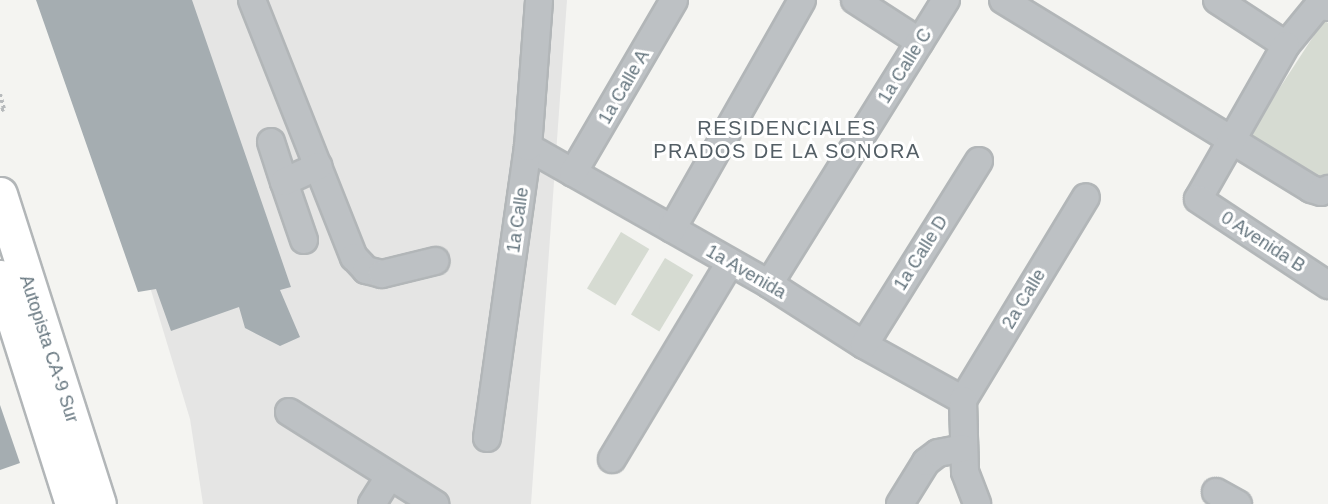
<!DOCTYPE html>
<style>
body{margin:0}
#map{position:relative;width:1328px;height:504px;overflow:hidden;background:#f4f4f1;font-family:Arial,sans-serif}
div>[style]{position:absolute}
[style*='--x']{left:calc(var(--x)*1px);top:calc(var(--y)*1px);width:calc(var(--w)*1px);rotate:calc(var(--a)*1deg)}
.built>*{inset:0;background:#e5e5e4}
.green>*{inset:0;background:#d6dbd2;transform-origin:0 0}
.building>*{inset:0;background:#a5adb1}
.path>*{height:4px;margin-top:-2px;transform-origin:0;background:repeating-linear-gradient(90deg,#b7babc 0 3px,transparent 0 6px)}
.roads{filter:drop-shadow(2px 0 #b2b6b8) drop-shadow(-2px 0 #b2b6b8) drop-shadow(0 2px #b2b6b8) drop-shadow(0 -2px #b2b6b8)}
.minor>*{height:26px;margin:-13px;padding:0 13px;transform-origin:13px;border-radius:13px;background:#bdc1c4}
.highway>*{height:33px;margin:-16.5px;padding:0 16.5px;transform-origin:16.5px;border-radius:16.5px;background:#fff}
span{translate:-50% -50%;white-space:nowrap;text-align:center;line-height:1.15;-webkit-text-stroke:6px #fff;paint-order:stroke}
.street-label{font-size:18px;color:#66767f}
.neighbourhood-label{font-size:20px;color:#535e65;letter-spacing:1.5px}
</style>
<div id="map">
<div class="built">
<i style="clip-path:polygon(63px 0,567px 0,531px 504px,203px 504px,190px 419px)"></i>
</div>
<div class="green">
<i style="clip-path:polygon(1324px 20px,1328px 23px,1328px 177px,1324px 183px,1249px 135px)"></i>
<i style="left:621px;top:232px;width:33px;height:66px;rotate:31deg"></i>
<i style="left:665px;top:258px;width:33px;height:66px;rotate:31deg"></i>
</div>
<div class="building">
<i style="clip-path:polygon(36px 0,192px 0,291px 287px,280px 290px,300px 337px,280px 346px,245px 328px,239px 307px,171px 331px,156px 289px,138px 292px)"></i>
<i style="clip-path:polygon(0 405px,20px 463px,0 470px)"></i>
</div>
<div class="path">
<i style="--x:0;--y:94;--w:16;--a:75"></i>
<i style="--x:4;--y:109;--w:4;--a:153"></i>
</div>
<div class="roads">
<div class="minor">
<i style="--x:252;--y:0;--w:277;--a:68.4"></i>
<i style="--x:354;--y:257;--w:18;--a:47"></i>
<i style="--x:366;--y:270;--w:16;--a:14"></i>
<i style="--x:382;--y:274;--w:55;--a:-13.8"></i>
<i style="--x:855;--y:0;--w:77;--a:32.9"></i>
<i style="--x:1003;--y:0;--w:361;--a:31.5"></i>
<i style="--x:1311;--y:189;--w:10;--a:17"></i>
<i style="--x:1321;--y:192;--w:8;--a:-23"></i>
<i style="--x:1217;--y:0;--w:82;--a:33.1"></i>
<i style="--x:1328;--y:7;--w:10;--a:-174"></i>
<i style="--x:1318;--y:6;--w:50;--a:129.4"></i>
<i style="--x:1286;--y:45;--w:177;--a:119.7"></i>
<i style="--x:1198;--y:199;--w:156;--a:33.5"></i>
<i style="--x:271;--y:142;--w:42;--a:72"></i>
<i style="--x:528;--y:147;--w:277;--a:29.6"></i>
<i style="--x:769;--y:284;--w:113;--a:32.7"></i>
<i style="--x:864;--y:345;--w:113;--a:29.1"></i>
<i style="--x:573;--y:173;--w:200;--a:-59.7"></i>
<i style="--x:672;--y:229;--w:263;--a:-60.4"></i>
<i style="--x:304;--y:240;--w:61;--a:-109"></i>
<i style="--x:284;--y:182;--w:38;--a:-25"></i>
<i style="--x:769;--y:284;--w:335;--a:-58.1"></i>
<i style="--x:864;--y:345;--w:217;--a:-58"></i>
<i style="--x:963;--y:400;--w:237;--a:-58.8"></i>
<i style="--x:963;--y:400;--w:72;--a:88.4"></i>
<i style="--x:965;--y:472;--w:34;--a:69"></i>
<i style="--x:289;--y:412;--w:173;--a:32.2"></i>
<i style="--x:487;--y:438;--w:294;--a:-82"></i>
<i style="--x:528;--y:147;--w:147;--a:-85.7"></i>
<i style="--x:612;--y:459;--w:229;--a:-59"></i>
<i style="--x:1216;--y:492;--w:25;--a:29"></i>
<i style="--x:372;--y:504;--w:32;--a:-58"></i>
<i style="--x:900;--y:504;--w:49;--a:-58.2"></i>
<i style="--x:926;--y:462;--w:15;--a:-37"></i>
<i style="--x:938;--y:453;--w:25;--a:-11"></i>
</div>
<div class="highway">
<i style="--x:0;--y:194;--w:325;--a:72.3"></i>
<i style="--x:0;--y:277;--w:238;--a:72.4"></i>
</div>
</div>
<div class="street-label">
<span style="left:905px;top:66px;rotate:-58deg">1a Calle C</span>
<span style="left:624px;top:87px;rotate:-60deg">1a Calle A</span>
<span style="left:518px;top:220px;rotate:-82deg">1a Calle</span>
<span style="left:1263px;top:242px;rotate:33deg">0 Avenida B</span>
<span style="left:921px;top:253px;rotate:-58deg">1a Calle D</span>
<span style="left:746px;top:272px;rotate:30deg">1a Avenida</span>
<span style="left:1024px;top:299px;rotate:-59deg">2a Calle</span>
<span style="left:49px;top:349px;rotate:72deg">Autopista CA-9 Sur</span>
</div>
<div class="neighbourhood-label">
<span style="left:787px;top:140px">RESIDENCIALES<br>PRADOS DE LA SONORA</span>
</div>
</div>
